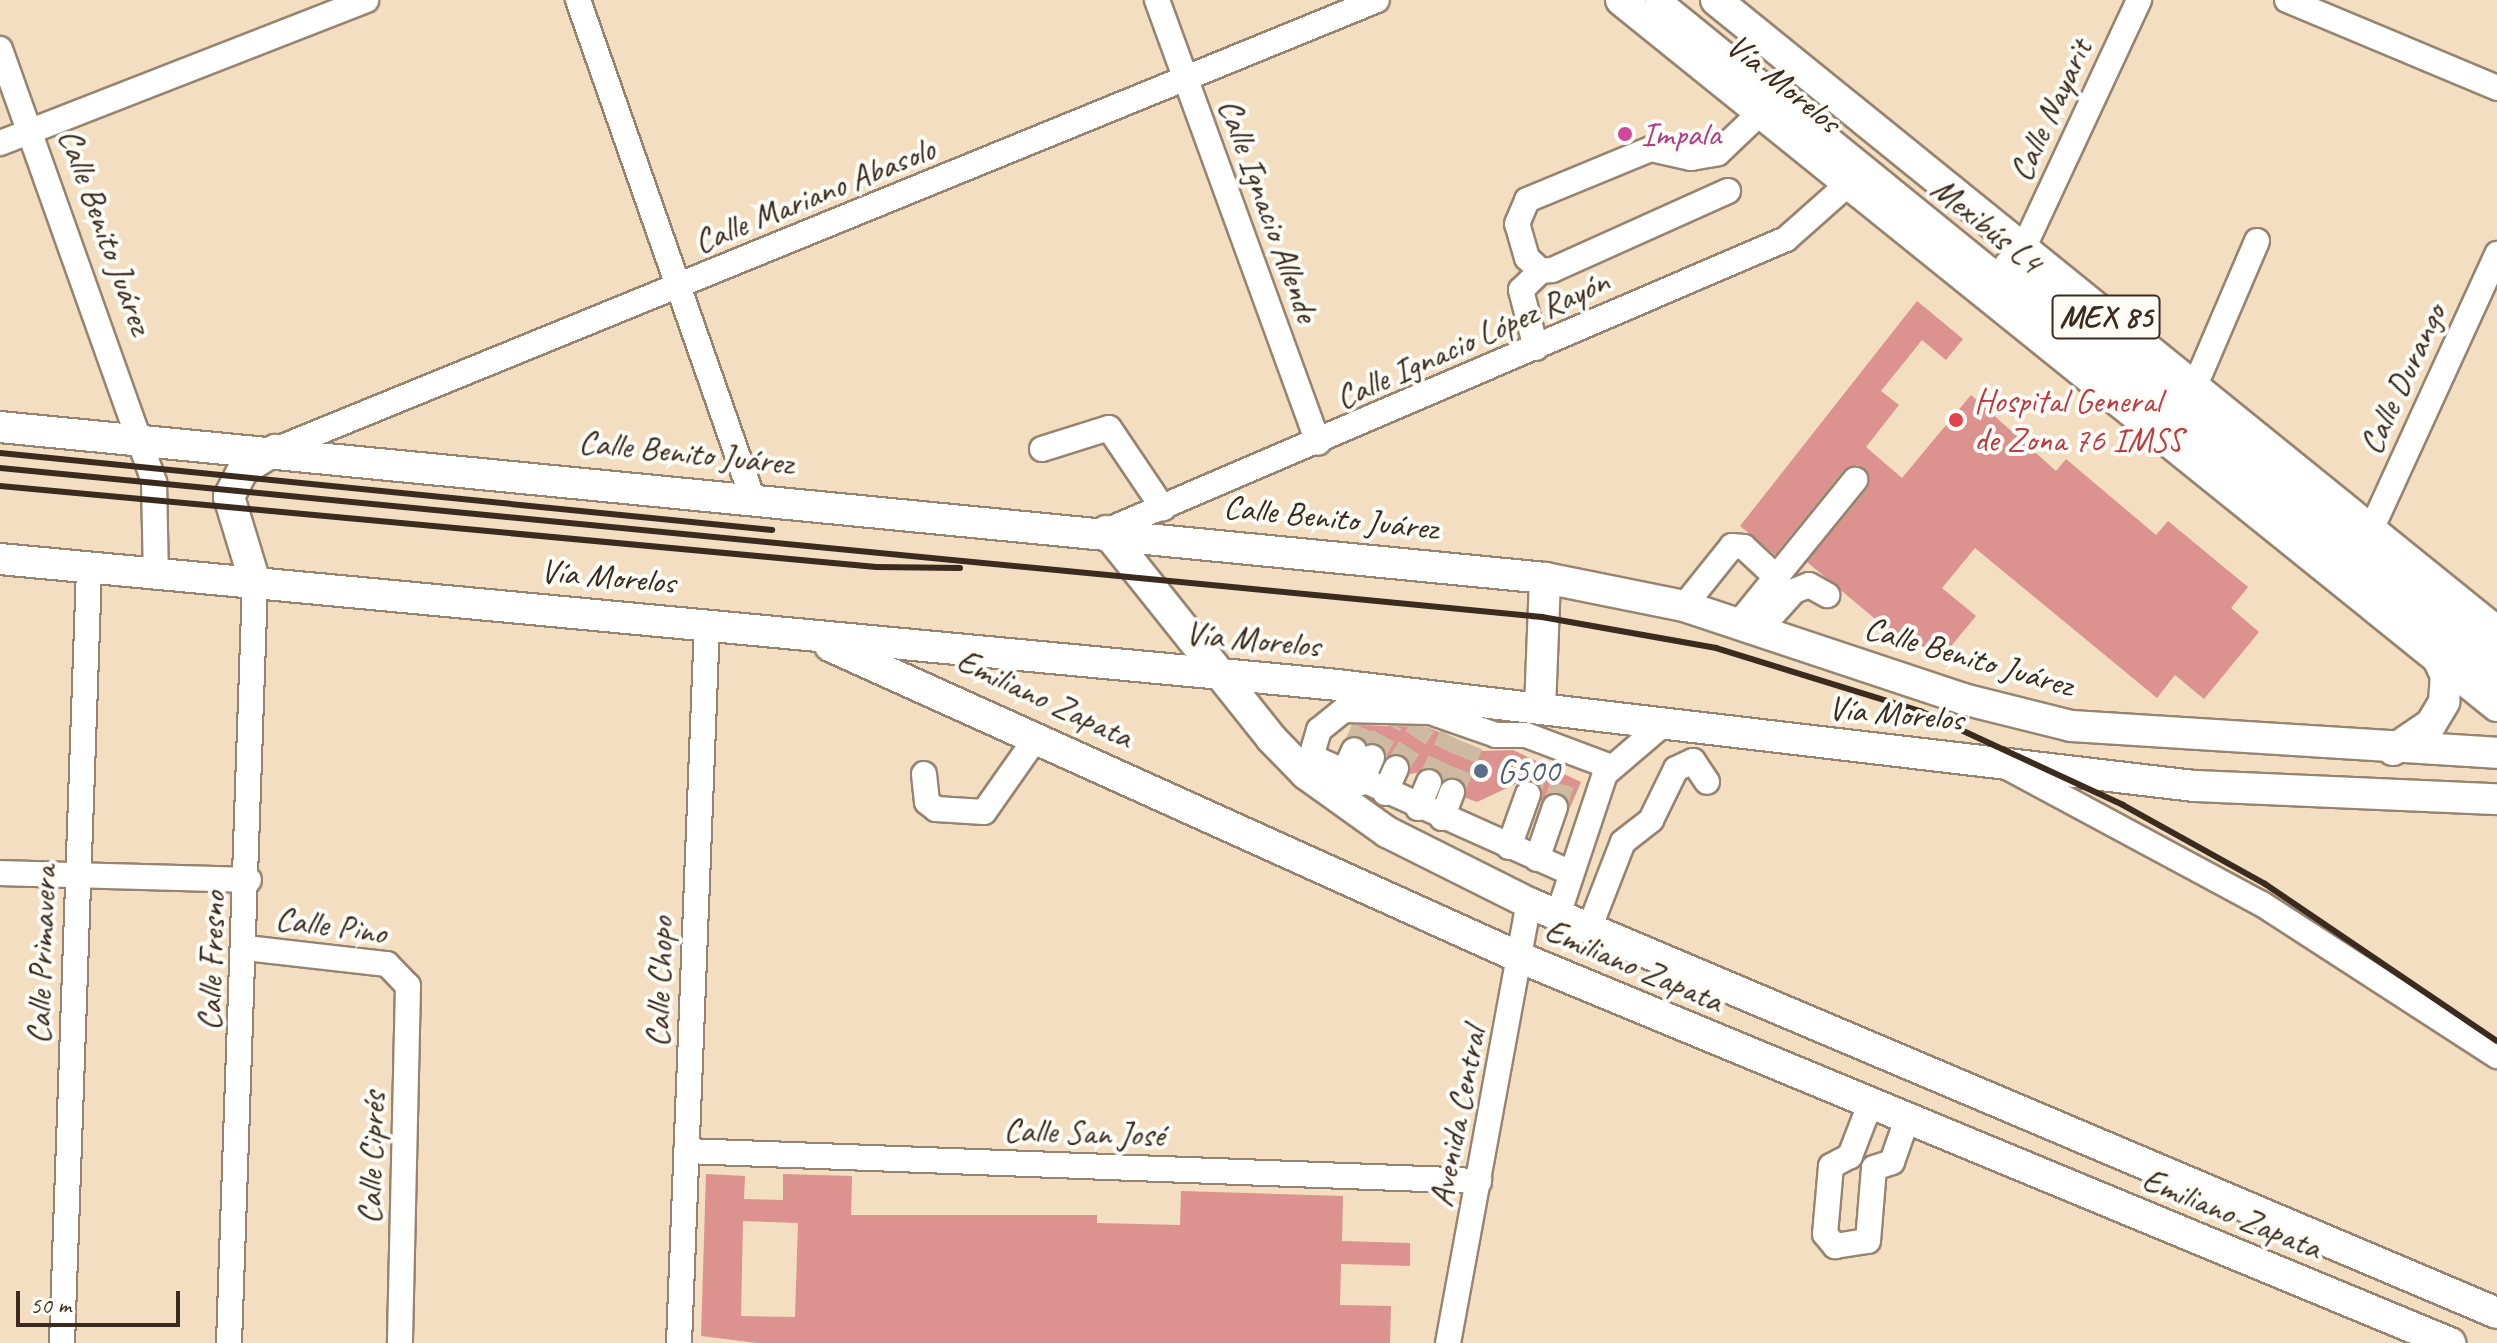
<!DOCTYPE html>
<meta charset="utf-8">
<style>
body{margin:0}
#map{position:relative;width:2497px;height:1343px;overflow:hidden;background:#f3dec1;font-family:Caveat,sans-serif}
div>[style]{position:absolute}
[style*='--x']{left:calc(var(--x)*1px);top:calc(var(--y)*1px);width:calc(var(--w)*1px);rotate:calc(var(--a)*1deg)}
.building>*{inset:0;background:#dc928f}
.minor-tunnel>*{height:24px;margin-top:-12px;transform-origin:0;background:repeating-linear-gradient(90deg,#cebaa0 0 24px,transparent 0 36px)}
.roads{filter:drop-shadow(2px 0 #978470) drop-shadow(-2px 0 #978470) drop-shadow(0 2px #978470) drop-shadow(0 -2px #978470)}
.minor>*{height:24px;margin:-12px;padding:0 12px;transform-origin:12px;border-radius:12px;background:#fff}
.major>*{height:30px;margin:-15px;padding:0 15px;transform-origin:15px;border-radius:15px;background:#fff}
.rail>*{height:6px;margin:-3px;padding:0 3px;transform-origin:3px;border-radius:3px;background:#3b2a1e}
.dots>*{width:22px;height:22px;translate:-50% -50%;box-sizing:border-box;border:4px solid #fdfcf7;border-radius:50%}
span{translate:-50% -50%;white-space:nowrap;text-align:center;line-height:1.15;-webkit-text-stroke:8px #fdfcf7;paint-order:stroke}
.shield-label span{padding:2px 6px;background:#fdfcf7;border:2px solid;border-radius:6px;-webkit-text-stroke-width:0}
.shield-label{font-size:32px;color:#3b2a1e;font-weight:700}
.street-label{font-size:34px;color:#3b2a1e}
.hotel-label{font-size:34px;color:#b23c85}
.left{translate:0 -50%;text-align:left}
.health-label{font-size:34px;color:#be3a42}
.service-label{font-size:34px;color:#4e5e75}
.scale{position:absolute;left:16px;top:1291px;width:164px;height:36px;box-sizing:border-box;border:4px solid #3b2a1e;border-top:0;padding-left:10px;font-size:24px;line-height:28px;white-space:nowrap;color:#3b2a1e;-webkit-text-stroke:6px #fdfcf7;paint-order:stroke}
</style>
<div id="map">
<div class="building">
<i style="clip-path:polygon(1917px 301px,1963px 339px,1946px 360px,1922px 340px,1881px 391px,1899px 405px,1866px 447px,1902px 478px,1971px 395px,2056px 471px,2066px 459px,2156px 535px,2168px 521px,2248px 587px,2231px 608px,2259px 632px,2204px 699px,2175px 675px,2157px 698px,1975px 548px,1942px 588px,1976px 616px,1947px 651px,1904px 643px,1807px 562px,1867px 489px,1869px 475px,1858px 465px,1843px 471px,1775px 555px,1740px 526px)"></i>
<i style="clip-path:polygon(1357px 725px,1427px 727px,1483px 751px,1513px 750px,1581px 782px,1569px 810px,1566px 797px,1553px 792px,1541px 801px,1540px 785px,1526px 779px,1477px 802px,1466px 798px,1463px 782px,1444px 780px,1436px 769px,1410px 774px,1408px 759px,1387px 756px,1379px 744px,1354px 735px)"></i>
<i style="clip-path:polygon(evenodd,706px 1174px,745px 1176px,744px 1199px,783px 1200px,783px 1174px,852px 1176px,851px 1215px,1097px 1215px,1097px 1223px,1180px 1225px,1181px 1191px,1343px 1196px,1342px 1241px,1410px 1243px,1410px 1266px,1341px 1264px,1340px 1305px,1391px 1306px,1390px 1343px,757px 1343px,701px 1336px,706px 1174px,743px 1221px,798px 1223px,795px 1317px,741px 1316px,743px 1221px)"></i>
</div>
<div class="minor-tunnel">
<i style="--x:1354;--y:750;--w:28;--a:-67"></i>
<i style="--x:1372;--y:757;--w:39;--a:-61"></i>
<i style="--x:1396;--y:768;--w:51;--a:-56.9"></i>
<i style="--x:1429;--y:782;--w:51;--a:-64.4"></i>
<i style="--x:1452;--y:792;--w:51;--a:-68"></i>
<i style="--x:1528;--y:794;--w:34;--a:-71"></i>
<i style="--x:1555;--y:807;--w:34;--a:-73"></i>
</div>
<div class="roads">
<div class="minor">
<i style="--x:578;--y:0;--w:527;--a:70.7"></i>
<i style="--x:1157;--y:0;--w:471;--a:70"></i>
<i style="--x:1658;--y:0;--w:1081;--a:39.11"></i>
<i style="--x:2287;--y:0;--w:228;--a:22.7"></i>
<i style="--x:0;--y:49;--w:460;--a:70.4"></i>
<i style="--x:154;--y:482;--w:92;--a:88.8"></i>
<i style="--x:0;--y:143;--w:393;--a:-21.3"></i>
<i style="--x:1728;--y:191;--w:193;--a:155.8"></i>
<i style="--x:1552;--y:270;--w:11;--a:175"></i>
<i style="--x:1541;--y:271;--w:19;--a:-137"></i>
<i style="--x:1527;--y:258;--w:35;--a:-106"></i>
<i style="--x:1517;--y:224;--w:26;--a:-67"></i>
<i style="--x:1527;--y:200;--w:134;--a:-22.4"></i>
<i style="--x:1651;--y:149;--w:41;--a:12.7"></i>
<i style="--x:1691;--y:158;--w:27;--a:-10"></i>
<i style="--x:1718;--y:153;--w:58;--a:-43.6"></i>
<i style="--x:2023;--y:249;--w:275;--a:-65"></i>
<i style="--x:2007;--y:264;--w:630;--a:38.94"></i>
<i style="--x:1536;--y:348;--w:60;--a:-104.5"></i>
<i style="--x:1521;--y:290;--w:28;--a:-44"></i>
<i style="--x:2194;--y:388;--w:160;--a:-66.8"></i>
<i style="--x:1042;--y:449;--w:70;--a:-17.4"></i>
<i style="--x:1109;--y:428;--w:97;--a:56"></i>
<i style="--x:275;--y:450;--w:1190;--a:-22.21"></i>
<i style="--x:1106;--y:531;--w:740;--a:-23.24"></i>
<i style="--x:1786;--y:239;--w:83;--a:-41.6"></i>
<i style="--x:2370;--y:532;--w:306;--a:-65.4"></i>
<i style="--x:1684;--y:606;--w:77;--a:-51.3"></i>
<i style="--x:1732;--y:546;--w:12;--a:5"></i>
<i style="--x:1744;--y:547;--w:44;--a:43.2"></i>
<i style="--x:1738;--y:624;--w:186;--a:-50.9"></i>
<i style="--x:1758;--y:631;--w:54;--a:-48"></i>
<i style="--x:1794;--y:591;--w:16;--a:-22"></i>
<i style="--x:1809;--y:585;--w:21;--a:29"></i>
<i style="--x:1312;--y:757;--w:284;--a:24.1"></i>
<i style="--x:2009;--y:768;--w:287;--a:28.3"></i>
<i style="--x:2262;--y:904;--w:280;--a:32.9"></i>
<i style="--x:924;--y:774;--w:28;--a:84"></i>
<i style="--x:927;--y:802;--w:11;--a:38"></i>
<i style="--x:936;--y:809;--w:48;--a:3.6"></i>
<i style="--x:984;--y:812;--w:90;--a:-54.9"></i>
<i style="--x:1306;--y:774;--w:46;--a:-73.5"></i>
<i style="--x:1319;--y:730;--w:32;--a:-39"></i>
<i style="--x:1344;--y:710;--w:86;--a:1.3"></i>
<i style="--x:1430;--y:712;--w:70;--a:19.2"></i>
<i style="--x:1496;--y:735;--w:30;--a:0"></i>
<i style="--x:1526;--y:735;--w:91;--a:20.6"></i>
<i style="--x:1343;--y:775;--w:27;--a:-66"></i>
<i style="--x:1361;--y:783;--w:28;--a:-67"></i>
<i style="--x:1385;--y:793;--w:27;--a:-66"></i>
<i style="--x:1418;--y:808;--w:28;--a:-67"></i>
<i style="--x:1442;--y:818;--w:28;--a:-69"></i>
<i style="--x:1509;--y:847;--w:56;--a:-70.3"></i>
<i style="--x:1537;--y:859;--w:55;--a:-70.9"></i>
<i style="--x:0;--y:873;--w:249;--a:1.6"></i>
<i style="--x:1558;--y:915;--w:149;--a:-71.6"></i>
<i style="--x:1605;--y:774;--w:72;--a:-40.5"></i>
<i style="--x:1589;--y:929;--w:93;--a:-68.7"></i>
<i style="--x:1623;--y:842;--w:36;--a:-38"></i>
<i style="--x:1651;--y:820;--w:57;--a:-63.9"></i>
<i style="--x:1676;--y:769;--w:19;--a:-25"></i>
<i style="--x:1693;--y:761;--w:25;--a:56"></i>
<i style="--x:246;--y:948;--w:142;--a:6.5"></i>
<i style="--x:387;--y:964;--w:30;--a:46"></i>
<i style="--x:408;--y:986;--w:357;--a:91.3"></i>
<i style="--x:1869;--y:1107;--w:53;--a:111.2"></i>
<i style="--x:1850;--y:1156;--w:21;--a:152"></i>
<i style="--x:1831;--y:1166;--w:68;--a:95"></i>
<i style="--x:1825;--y:1234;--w:16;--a:50"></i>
<i style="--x:1835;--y:1246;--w:33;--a:-9"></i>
<i style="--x:1868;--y:1241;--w:73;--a:-85.3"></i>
<i style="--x:1874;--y:1168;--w:19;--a:-18"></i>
<i style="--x:1892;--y:1162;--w:42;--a:-70.7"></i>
<i style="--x:686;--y:1151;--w:794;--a:2.17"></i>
<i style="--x:62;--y:1343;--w:775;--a:-88"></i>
<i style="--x:229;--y:1343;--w:761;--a:-88.04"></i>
<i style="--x:679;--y:1343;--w:720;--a:-87.77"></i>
<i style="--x:1448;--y:1343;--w:447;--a:-79.6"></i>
</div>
<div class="major">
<i style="--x:1621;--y:0;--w:1125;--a:38.87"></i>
<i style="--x:1716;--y:0;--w:1005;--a:38.98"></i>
<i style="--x:0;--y:427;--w:1552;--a:5.58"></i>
<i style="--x:1545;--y:578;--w:142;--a:11.4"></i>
<i style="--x:1684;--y:606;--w:294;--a:18.4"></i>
<i style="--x:1963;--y:699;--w:111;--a:14"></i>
<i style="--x:2071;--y:726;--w:427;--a:3.6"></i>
<i style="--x:1106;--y:531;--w:265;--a:51.4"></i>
<i style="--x:1271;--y:738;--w:50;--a:45.8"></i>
<i style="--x:1306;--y:774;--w:100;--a:35.6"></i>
<i style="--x:1387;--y:832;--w:159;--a:26.6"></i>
<i style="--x:1529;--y:903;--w:1051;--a:22.96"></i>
<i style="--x:0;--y:559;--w:1343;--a:5.38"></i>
<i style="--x:1337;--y:685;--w:863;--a:6.72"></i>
<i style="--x:2194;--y:786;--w:303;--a:2.5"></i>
<i style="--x:255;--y:582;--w:89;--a:-107"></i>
<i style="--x:229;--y:497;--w:30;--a:-63"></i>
<i style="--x:243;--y:470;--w:38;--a:-32"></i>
<i style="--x:830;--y:646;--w:758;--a:24.3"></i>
<i style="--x:1521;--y:958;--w:1006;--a:22.51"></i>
<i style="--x:1540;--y:709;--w:131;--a:-87.8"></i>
<i style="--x:2393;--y:750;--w:46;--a:-34.4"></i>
<i style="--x:2431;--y:724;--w:26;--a:-59"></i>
<i style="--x:2444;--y:702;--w:26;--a:-86"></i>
<i style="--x:2446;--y:676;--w:23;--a:-115"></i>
</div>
</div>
<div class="rail">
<i style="--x:0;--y:453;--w:776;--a:5.7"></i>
<i style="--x:0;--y:468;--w:1549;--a:5.52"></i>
<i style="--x:1542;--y:617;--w:177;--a:10.1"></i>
<i style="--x:1716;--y:648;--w:214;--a:17.2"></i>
<i style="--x:1920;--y:711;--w:224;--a:24.8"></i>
<i style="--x:2123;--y:805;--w:162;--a:29.1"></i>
<i style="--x:2265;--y:884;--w:280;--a:34.1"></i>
<i style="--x:0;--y:486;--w:880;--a:5.28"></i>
<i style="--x:876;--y:567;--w:84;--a:0.7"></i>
</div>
<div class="dots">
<i style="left:1625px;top:134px;background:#d1479c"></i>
<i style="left:1956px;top:420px;background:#e0444e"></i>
<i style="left:1481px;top:771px;background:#5c6f8a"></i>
</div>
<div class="shield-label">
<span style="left:2106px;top:317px">MEX 85</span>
</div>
<div class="street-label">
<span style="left:1784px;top:83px;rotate:39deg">Vía Morelos</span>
<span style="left:2050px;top:110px;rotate:-65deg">Calle Nayarit</span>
<span style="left:814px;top:195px;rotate:-22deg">Calle Mariano Abasolo</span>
<span style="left:1269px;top:210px;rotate:70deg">Calle Ignacio Allende</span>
<span style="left:1987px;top:225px;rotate:39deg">Mexibús L4</span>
<span style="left:106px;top:231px;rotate:70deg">Calle Benito Juárez</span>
<span style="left:1472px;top:339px;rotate:-24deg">Calle Ignacio López Rayón</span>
<span style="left:2402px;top:379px;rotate:-65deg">Calle Durango</span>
<span style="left:686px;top:452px;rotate:6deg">Calle Benito Juárez</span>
<span style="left:1331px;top:517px;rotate:6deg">Calle Benito Juárez</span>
<span style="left:608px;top:576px;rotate:5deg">Vía Morelos</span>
<span style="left:1253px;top:639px;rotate:6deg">Vía Morelos</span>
<span style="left:1969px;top:656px;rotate:16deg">Calle Benito Juárez</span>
<span style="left:1045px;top:698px;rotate:25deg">Emiliano Zapata</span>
<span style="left:1896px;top:713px;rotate:5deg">Vía Morelos</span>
<span style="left:331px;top:925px;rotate:8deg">Calle Pino</span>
<span style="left:41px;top:955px;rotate:-88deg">Calle Primavera</span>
<span style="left:211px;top:961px;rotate:-88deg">Calle Fresno</span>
<span style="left:1634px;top:965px;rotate:23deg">Emiliano Zapata</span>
<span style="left:659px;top:982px;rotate:-88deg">Calle Chopo</span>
<span style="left:1457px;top:1117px;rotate:-79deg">Avenida Central</span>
<span style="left:1084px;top:1132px;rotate:2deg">Calle San José</span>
<span style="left:371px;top:1158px;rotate:-88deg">Calle Ciprés</span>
<span style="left:2232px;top:1213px;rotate:22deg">Emiliano Zapata</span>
</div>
<div class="hotel-label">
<span class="left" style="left:1641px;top:134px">Impala</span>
</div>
<div class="health-label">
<span class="left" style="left:1974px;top:420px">Hospital General<br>de Zona 76 IMSS</span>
</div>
<div class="service-label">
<span class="left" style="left:1497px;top:771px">G500</span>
</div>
<div class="scale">50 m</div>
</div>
